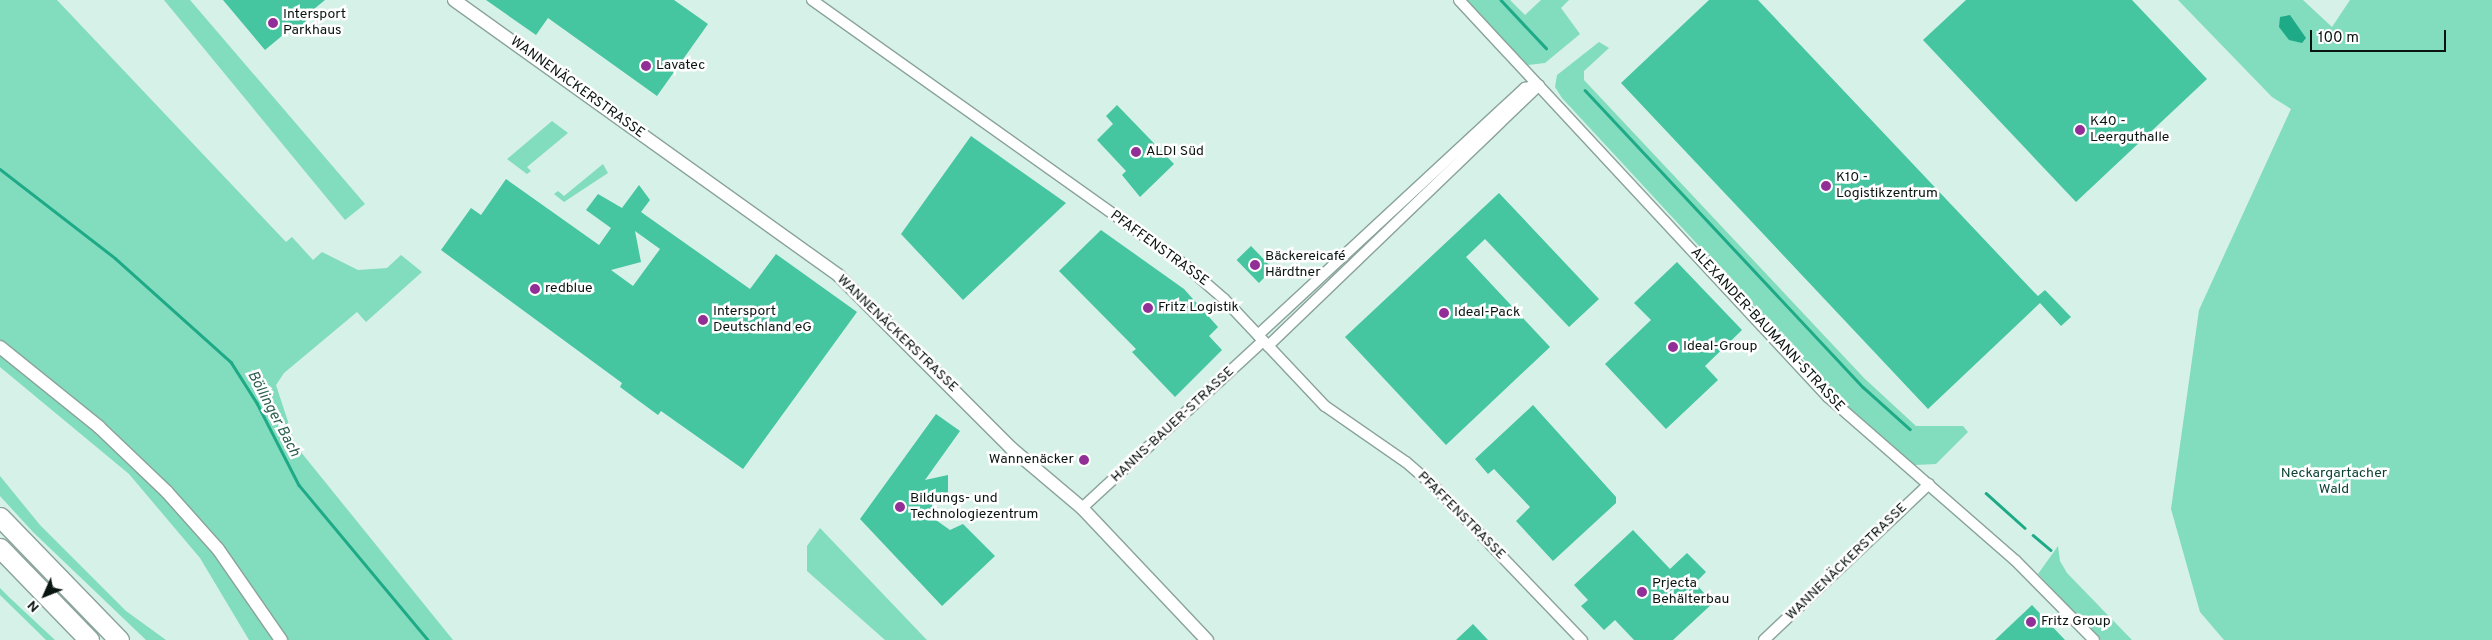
<!DOCTYPE html>
<meta charset="utf-8">
<style>
body{margin:0}
#map{position:relative;width:2492px;height:640px;overflow:hidden;background:#d6f1e7;font-family:Overpass,sans-serif}
div>[style]{position:absolute}
[style*='--x']{left:calc(var(--x)*1px);top:calc(var(--y)*1px);width:calc(var(--w)*1px);rotate:calc(var(--a)*1deg)}
.green>*{inset:0;background:#82dcbe}
.water>*{inset:0;background:#1eaa87}
.stream>*{height:2.5px;margin:-1.25px;padding:0 1.25px;transform-origin:1.25px;border-radius:1.25px;background:#1eaa87}
.building>*{inset:0;background:#45c5a0;transform-origin:0 0}
.roads{filter:drop-shadow(1px 0 #8aa39a) drop-shadow(-1px 0 #8aa39a) drop-shadow(0 1px #8aa39a) drop-shadow(0 -1px #8aa39a)}
.minor>*{height:10px;margin:-5px;padding:0 5px;transform-origin:5px;border-radius:5px;background:#fff}
.tertiary>*{height:12px;margin:-6px;padding:0 6px;transform-origin:6px;border-radius:6px;background:#fff}
.motorway>*{height:19px;margin:-9.5px;padding:0 9.5px;transform-origin:9.5px;border-radius:9.5px;background:#fff}
.dots>*{width:14px;height:14px;translate:-50% -50%;box-sizing:border-box;border:2px solid #fff;border-radius:50%}
span{translate:-50% -50%;white-space:nowrap;text-align:center;line-height:1.15;-webkit-text-stroke:5px #fff;paint-order:stroke}
.poi-label{font-size:14px;color:#0a1410}
.left{translate:0 -50%;text-align:left}
.right{translate:-100% -50%;text-align:right}
.street-label{font-size:14px;color:#0a1410}
.park-label{font-size:14px;color:#0c4334}
.water-label{font-size:15px;color:#2b5e4e;font-style:italic}
.north{position:absolute;left:20px;top:570px;width:50px;height:50px;-webkit-text-stroke:4px #fff;paint-order:stroke;rotate:226deg;font-size:14px;font-weight:700;line-height:20px;text-align:center;color:#0a1410}
.north::after{content:'';display:block;margin:auto;width:18px;height:22px;background:#0a1410;clip-path:polygon(50% 0,100% 100%,50% 72%,0 100%)}
.scale{position:absolute;left:2310px;top:30px;width:136px;height:22px;box-sizing:border-box;border:2px solid #0a1410;border-top:0;padding-left:6px;font-size:15px;line-height:18px;white-space:nowrap;color:#0a1410;-webkit-text-stroke:4px #fff;paint-order:stroke}
</style>
<div id="map">
<div class="green">
<i style="clip-path:polygon(0 0,57px 0,286px 242px,292px 237px,313px 260px,322px 252px,358px 270px,387px 268px,401px 255px,422px 272px,366px 322px,357px 312px,284px 373px,276px 385px,296px 446px,453px 640px,249px 640px,200px 558px,129px 474px,0 367px)"></i>
<i style="clip-path:polygon(164px 0,190px 0,365px 204px,345px 220px)"></i>
<i style="clip-path:polygon(1465px 0,1510px 0,1525px 15px,1541px 0,1569px 0,1561px 8px,1580px 34px,1545px 63px,1528px 65px)"></i>
<i style="clip-path:polygon(2178px 0,2303px 0,2332px 27px,2350px 0,2492px 0,2492px 640px,2224px 640px,2200px 612px,2171px 509px,2199px 310px,2291px 109px,2272px 97px)"></i>
<i style="clip-path:polygon(1599px 42px,1609px 48px,1584px 71px,1584px 80px,1864px 378px,1916px 426px,1963px 426px,1968px 432px,1936px 464px,1915px 465px,1862px 422px,1562px 98px,1555px 87px,1557px 75px)"></i>
<i style="clip-path:polygon(552px 121px,568px 133px,527px 167px,531px 171px,527px 174px,507px 159px)"></i>
<i style="clip-path:polygon(603px 164px,608px 173px,564px 202px,554px 194px,558px 191px,564px 196px)"></i>
<i style="clip-path:polygon(0 476px,40px 525px,126px 611px,166px 640px,146px 640px,33px 532px,0 496px)"></i>
<i style="clip-path:polygon(820px 528px,924px 637px,927px 640px,885px 640px,807px 571px,807px 546px)"></i>
<i style="clip-path:polygon(2058px 546px,2060px 561px,2067px 573px,2132px 640px,2101px 640px,2038px 574px)"></i>
<i style="clip-path:polygon(0 588px,10px 598px,55px 640px,46px 640px,0 595px)"></i>
</div>
<div class="water">
<i style="clip-path:polygon(2290px 15px,2306px 38px,2302px 43px,2289px 40px,2279px 27px,2280px 17px)"></i>
</div>
<div class="stream">
<i style="--x:1501;--y:0;--w:66;--a:46.8"></i>
<i style="--x:1585;--y:90;--w:407;--a:46.9"></i>
<i style="--x:1863;--y:387;--w:63;--a:41.8"></i>
<i style="--x:0;--y:169;--w:145;--a:37.7"></i>
<i style="--x:115;--y:258;--w:156;--a:41.9"></i>
<i style="--x:231;--y:362;--w:49;--a:57.6"></i>
<i style="--x:257;--y:403;--w:92;--a:62.9"></i>
<i style="--x:299;--y:485;--w:202;--a:50.2"></i>
<i style="--x:1986;--y:493;--w:52;--a:41.9"></i>
<i style="--x:2033;--y:535;--w:23;--a:40"></i>
</div>
<div class="building">
<i style="clip-path:polygon(223px 0,325px 0,303px 18px,306px 22px,298px 28px,295px 25px,265px 50px)"></i>
<i style="clip-path:polygon(486px 0,674px 0,708px 24px,657px 96px,548px 18px,536px 35px)"></i>
<i style="clip-path:polygon(1709px 0,1758px 0,2031px 289px,2038px 296px,2045px 290px,2071px 317px,2061px 326px,2040px 303px,1928px 409px,1621px 83px)"></i>
<i style="clip-path:polygon(1966px 0,2132px 0,2207px 79px,2076px 202px,1923px 40px)"></i>
<i style="clip-path:polygon(1117px 105px,1174px 164px,1140px 197px,1122px 175px,1126px 171px,1097px 140px,1113px 124px,1106px 116px)"></i>
<i style="clip-path:polygon(971px 136px,1066px 203px,963px 300px,901px 234px)"></i>
<i style="clip-path:polygon(evenodd,506px 179px,599px 245px,611px 228px,586px 210px,598px 194px,622px 208px,639px 185px,650px 200px,641px 212px,750px 289px,776px 254px,857px 312px,743px 469px,661px 411px,658px 415px,620px 387px,622px 383px,441px 250px,471px 208px,481px 215px,506px 179px,635px 231px,660px 249px,633px 286px,611px 270px,641px 262px,635px 231px)"></i>
<i style="clip-path:polygon(1499px 193px,1599px 299px,1569px 327px,1485px 239px,1466px 257px,1550px 347px,1446px 445px,1345px 337px)"></i>
<i style="clip-path:polygon(1101px 230px,1184px 289px,1218px 327px,1209px 336px,1222px 350px,1175px 397px,1132px 352px,1136px 349px,1059px 271px)"></i>
<i style="left:1251px;top:246px;width:32px;height:20px;rotate:46deg"></i>
<i style="clip-path:polygon(1677px 262px,1742px 330px,1705px 366px,1718px 380px,1666px 429px,1605px 364px,1651px 320px,1634px 303px)"></i>
<i style="clip-path:polygon(1533px 405px,1616px 497px,1616px 503px,1553px 561px,1516px 521px,1530px 507px,1494px 469px,1488px 474px,1475px 459px)"></i>
<i style="clip-path:polygon(936px 414px,960px 431px,925px 480px,948px 475px,948px 492px,932px 504px,933px 518px,950px 530px,963px 524px,995px 556px,942px 606px,860px 519px)"></i>
<i style="clip-path:polygon(1633px 530px,1670px 569px,1687px 553px,1706px 572px,1695px 583px,1713px 603px,1673px 640px,1634px 640px,1615px 620px,1604px 630px,1581px 606px,1588px 600px,1574px 585px)"></i>
<i style="clip-path:polygon(2032px 605px,2065px 640px,1995px 640px)"></i>
<i style="clip-path:polygon(1473px 624px,1488px 640px,1456px 640px)"></i>
</div>
<div class="roads">
<div class="minor">
<i style="--x:812;--y:0;--w:459;--a:35.4"></i>
<i style="--x:1186;--y:266;--w:50;--a:41"></i>
<i style="--x:1224;--y:299;--w:147;--a:46.7"></i>
<i style="--x:1325;--y:406;--w:98;--a:34.7"></i>
<i style="--x:1406;--y:462;--w:40;--a:41"></i>
<i style="--x:1436;--y:488;--w:211;--a:46.2"></i>
<i style="--x:1459;--y:0;--w:542;--a:47.09"></i>
<i style="--x:1828;--y:397;--w:249;--a:41.1"></i>
<i style="--x:2016;--y:561;--w:111;--a:45.4"></i>
<i style="--x:1258;--y:335;--w:364;--a:-42.8"></i>
<i style="--x:1525;--y:88;--w:14;--a:-12"></i>
<i style="--x:1268;--y:346;--w:376;--a:-43.9"></i>
<i style="--x:1082;--y:508;--w:246;--a:-42.7"></i>
<i style="--x:1764;--y:640;--w:227;--a:-43.4"></i>
</div>
<div class="tertiary">
<i style="--x:454;--y:0;--w:474;--a:35.6"></i>
<i style="--x:839;--y:276;--w:243;--a:45"></i>
<i style="--x:1011;--y:448;--w:93;--a:40.2"></i>
<i style="--x:1082;--y:508;--w:182;--a:46.6"></i>
<i style="--x:0;--y:347;--w:127;--a:38.9"></i>
<i style="--x:99;--y:427;--w:94;--a:43.7"></i>
<i style="--x:167;--y:492;--w:76;--a:48.2"></i>
<i style="--x:218;--y:549;--w:111;--a:55.3"></i>
</div>
<div class="motorway">
<i style="--x:0;--y:517;--w:171;--a:45.9"></i>
<i style="--x:0;--y:548;--w:128;--a:45.9"></i>
</div>
</div>
<div class="dots">
<i style="left:273px;top:23px;background:#912f97"></i>
<i style="left:646px;top:66px;background:#912f97"></i>
<i style="left:2080px;top:130px;background:#912f97"></i>
<i style="left:1136px;top:152px;background:#912f97"></i>
<i style="left:1826px;top:186px;background:#912f97"></i>
<i style="left:1255px;top:265px;background:#912f97"></i>
<i style="left:535px;top:289px;background:#912f97"></i>
<i style="left:1148px;top:308px;background:#912f97"></i>
<i style="left:1444px;top:313px;background:#912f97"></i>
<i style="left:703px;top:320px;background:#912f97"></i>
<i style="left:1673px;top:347px;background:#912f97"></i>
<i style="left:1084px;top:460px;background:#912f97"></i>
<i style="left:900px;top:507px;background:#912f97"></i>
<i style="left:1642px;top:592px;background:#912f97"></i>
<i style="left:2031px;top:622px;background:#912f97"></i>
</div>
<div class="poi-label">
<span class="left" style="left:283px;top:23px">Intersport<br>Parkhaus</span>
<span class="left" style="left:656px;top:66px">Lavatec</span>
<span class="left" style="left:2090px;top:130px">K40 -<br>Leerguthalle</span>
<span class="left" style="left:1146px;top:152px">ALDI Süd</span>
<span class="left" style="left:1836px;top:186px">K10 -<br>Logistikzentrum</span>
<span class="left" style="left:1265px;top:265px">Bäckereicafé<br>Härdtner</span>
<span class="left" style="left:545px;top:289px">redblue</span>
<span class="left" style="left:1158px;top:308px">Fritz Logistik</span>
<span class="left" style="left:713px;top:320px">Intersport<br>Deutschland eG</span>
<span class="left" style="left:1454px;top:313px">Ideal-Pack</span>
<span class="left" style="left:1683px;top:347px">Ideal-Group</span>
<span class="right" style="left:1074px;top:460px">Wannenäcker</span>
<span class="left" style="left:910px;top:507px">Bildungs- und<br>Technologiezentrum</span>
<span class="left" style="left:1652px;top:592px">Prjecta<br>Behälterbau</span>
<span class="left" style="left:2041px;top:622px">Fritz Group</span>
</div>
<div class="street-label">
<span style="left:577px;top:88px;rotate:36deg">WANNENÄCKERSTRASSE</span>
<span style="left:1159px;top:249px;rotate:36deg">PFAFFENSTRASSE</span>
<span style="left:1767px;top:330px;rotate:47deg">ALEXANDER-BAUMANN-STRASSE</span>
<span style="left:897px;top:334px;rotate:44deg">WANNENÄCKERSTRASSE</span>
<span style="left:1173px;top:425px;rotate:-43deg">HANNS-BAUER-STRASSE</span>
<span style="left:1461px;top:516px;rotate:45deg">PFAFFENSTRASSE</span>
<span style="left:1847px;top:562px;rotate:-44deg">WANNENÄCKERSTRASSE</span>
</div>
<div class="park-label">
<span style="left:2334px;top:482px">Neckargartacher<br>Wald</span>
</div>
<div class="water-label">
<span style="left:273px;top:414px;rotate:62deg">Böllinger Bach</span>
</div>
<div class="north">N</div>
<div class="scale">100 m</div>
</div>
